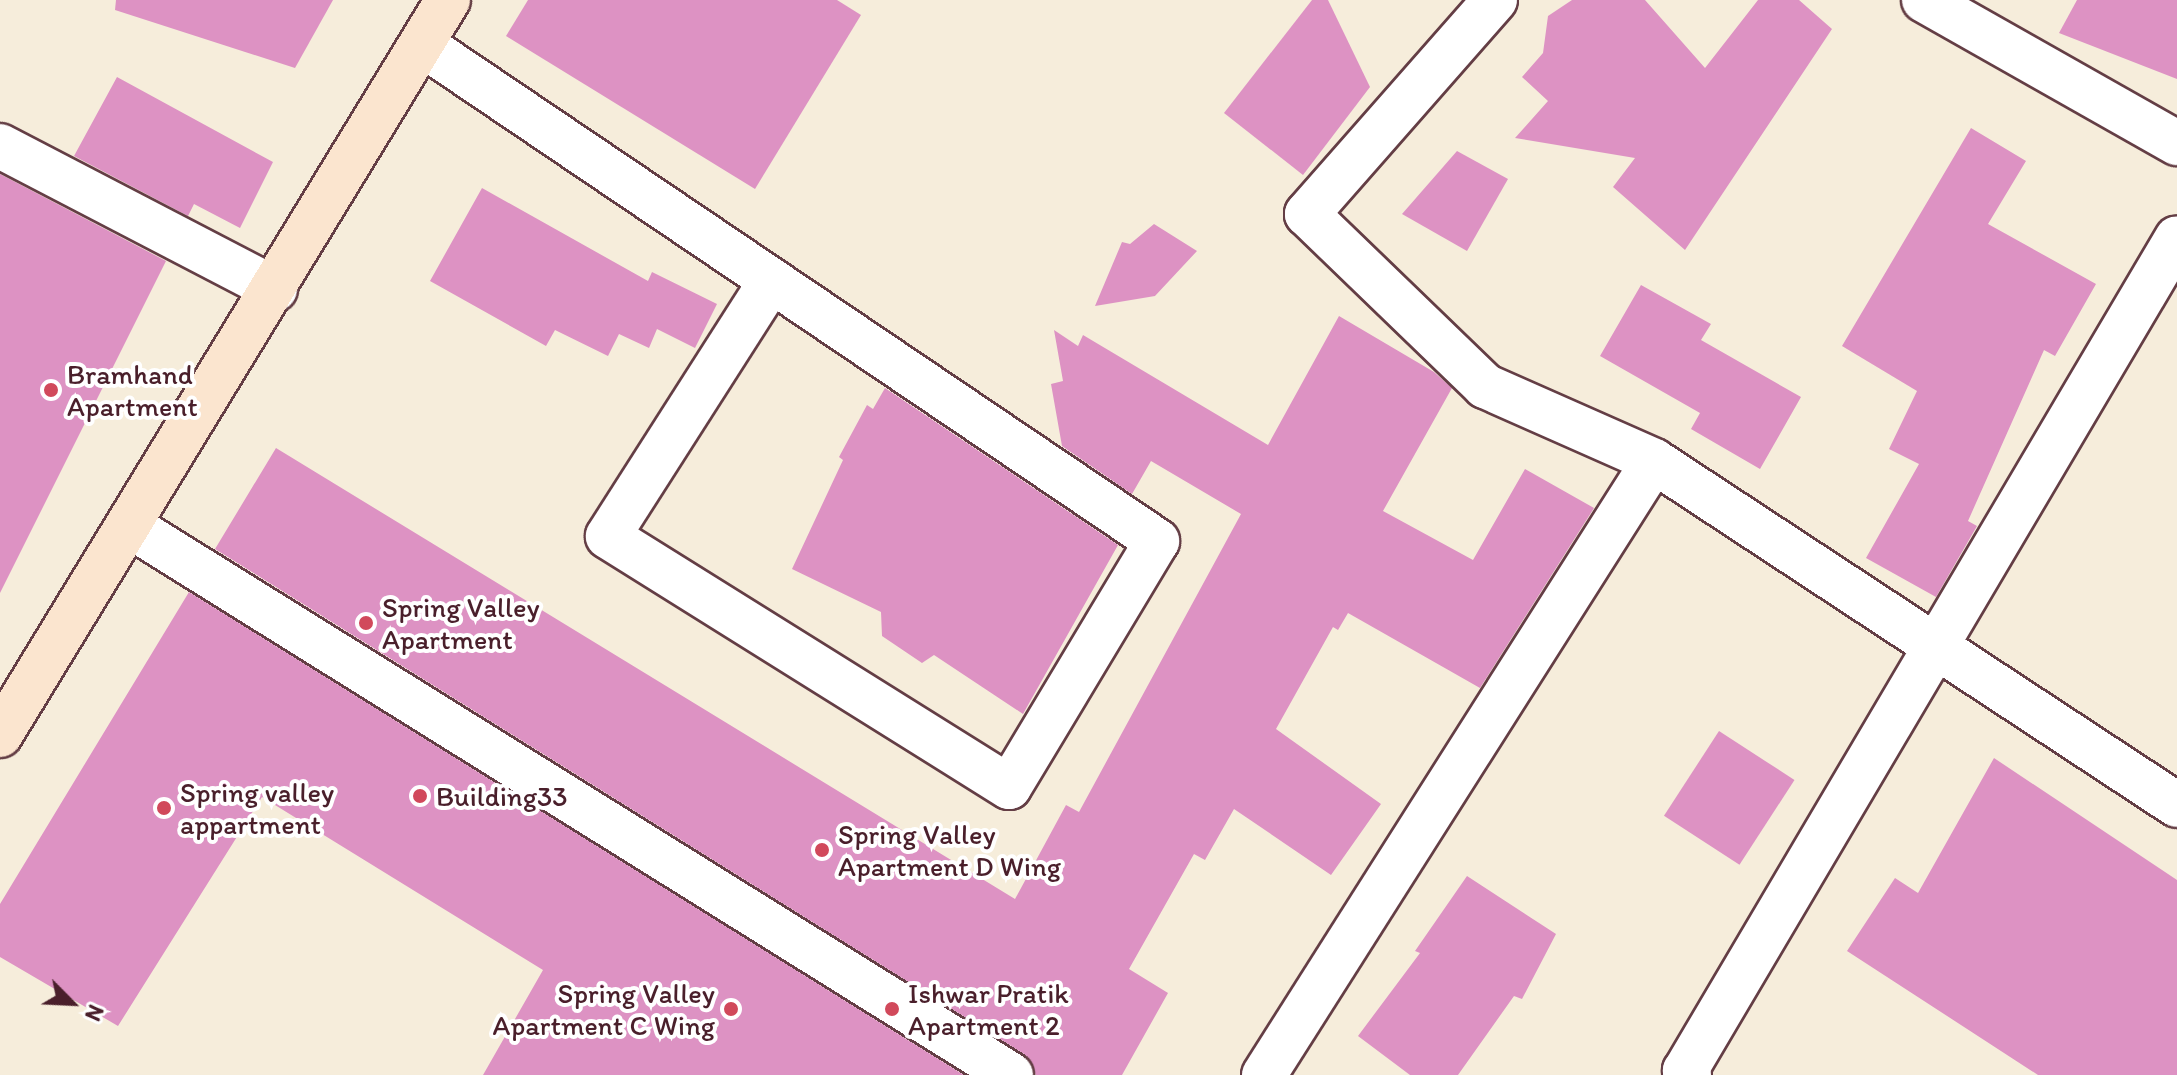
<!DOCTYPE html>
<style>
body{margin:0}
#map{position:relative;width:2177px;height:1075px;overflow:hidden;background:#f6eddb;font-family:Itim,sans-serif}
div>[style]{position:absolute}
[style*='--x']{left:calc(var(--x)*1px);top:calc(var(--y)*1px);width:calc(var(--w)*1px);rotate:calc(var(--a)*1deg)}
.building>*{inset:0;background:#dd92c3;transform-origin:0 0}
.roads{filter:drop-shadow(2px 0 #643e45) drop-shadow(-2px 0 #643e45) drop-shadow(0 2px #643e45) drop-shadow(0 -2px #643e45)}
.street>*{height:44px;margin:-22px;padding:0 22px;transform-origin:22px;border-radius:22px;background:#fff}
.secondary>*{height:44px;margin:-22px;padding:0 22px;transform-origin:22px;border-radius:22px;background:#fbe5cf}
.dots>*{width:22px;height:22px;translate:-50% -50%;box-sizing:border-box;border:4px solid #fff;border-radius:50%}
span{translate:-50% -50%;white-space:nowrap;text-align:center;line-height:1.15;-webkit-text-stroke:8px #fff;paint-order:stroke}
.poi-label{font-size:28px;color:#4a1f2b}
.left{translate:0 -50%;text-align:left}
.right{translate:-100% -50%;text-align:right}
.north{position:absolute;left:32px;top:963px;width:80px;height:80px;-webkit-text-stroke:6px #fff;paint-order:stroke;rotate:114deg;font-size:22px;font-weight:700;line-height:32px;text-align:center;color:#4a1f2b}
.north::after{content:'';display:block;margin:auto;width:28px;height:36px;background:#4a1f2b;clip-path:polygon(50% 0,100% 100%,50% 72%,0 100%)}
</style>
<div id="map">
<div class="building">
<i style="clip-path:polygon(116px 0,333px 0,295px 68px,115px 10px)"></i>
<i style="clip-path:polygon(528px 0,837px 0,861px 15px,755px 189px,506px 36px)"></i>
<i style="clip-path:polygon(1312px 0,1328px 0,1370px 87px,1303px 175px,1224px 113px)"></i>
<i style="clip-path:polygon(1572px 0,1645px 0,1705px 68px,1758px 0,1799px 0,1832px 29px,1685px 250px,1613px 187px,1635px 158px,1515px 138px,1548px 101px,1522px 77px,1543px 53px,1548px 16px)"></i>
<i style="clip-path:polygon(2077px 0,2177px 0,2177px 79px,2059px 33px)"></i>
<i style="clip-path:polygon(117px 77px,273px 162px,240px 228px,194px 204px,188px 216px,74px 156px)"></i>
<i style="clip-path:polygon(1971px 128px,2026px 161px,1988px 224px,2096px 284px,2055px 356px,2044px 350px,1968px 521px,1977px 526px,1936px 597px,1866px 558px,1919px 464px,1889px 449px,1917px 391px,1842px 346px)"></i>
<i style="clip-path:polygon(1457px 151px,1508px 179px,1467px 251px,1402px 214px)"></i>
<i style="clip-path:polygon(0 174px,166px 261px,0 593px)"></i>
<i style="clip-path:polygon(482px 188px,648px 281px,652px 272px,717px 304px,695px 348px,657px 329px,649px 348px,619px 334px,608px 356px,555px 330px,546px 346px,430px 281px)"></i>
<i style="clip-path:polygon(1154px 224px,1197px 251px,1155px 296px,1095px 306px,1122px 242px,1130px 244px)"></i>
<i style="clip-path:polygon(1641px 285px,1711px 324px,1701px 340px,1801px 397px,1760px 469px,1691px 429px,1700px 413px,1600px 356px)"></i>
<i style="clip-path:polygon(1339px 316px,1434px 372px,1452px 388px,1383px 511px,1473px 560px,1525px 469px,1594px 508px,1480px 688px,1348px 613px,1338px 630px,1333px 627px,1276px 729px,1381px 804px,1331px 875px,1234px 809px,1205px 860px,1194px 854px,1129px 969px,1168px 993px,1122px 1075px,1036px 1075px,1024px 1054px,215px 549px,276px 448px,1015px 899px,1066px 805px,1079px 812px,1241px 514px,1151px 461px,1132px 494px,1062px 446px,1051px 384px,1063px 381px,1054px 330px,1078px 346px,1083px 335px,1268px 445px)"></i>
<i style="clip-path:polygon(885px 388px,1118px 545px,1023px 714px,934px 655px,922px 663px,882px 636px,881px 612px,792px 569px,843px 460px,839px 457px,867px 405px,873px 409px)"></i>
<i style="clip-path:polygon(189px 592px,964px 1075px,483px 1075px,543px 970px,262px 797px,118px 1026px,0 957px,0 904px)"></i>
<i style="left:1719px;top:731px;width:90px;height:101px;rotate:33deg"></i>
<i style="clip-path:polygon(1994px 758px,2177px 880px,2177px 1075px,2038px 1075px,1847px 951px,1895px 878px,1918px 893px)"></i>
<i style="clip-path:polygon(1467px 876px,1556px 934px,1522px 999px,1514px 996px,1458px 1075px,1410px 1075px,1358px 1036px,1420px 953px,1415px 951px)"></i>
</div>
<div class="roads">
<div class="street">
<i style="--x:1495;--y:0;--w:285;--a:131.3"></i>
<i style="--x:1307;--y:214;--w:248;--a:44"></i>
<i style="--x:1485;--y:386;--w:185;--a:23.9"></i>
<i style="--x:1924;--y:0;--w:291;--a:29.5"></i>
<i style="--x:423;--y:45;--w:886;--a:34.05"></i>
<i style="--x:1157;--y:541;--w:287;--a:121"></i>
<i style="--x:1009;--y:787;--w:473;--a:-148"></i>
<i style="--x:608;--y:536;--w:303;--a:-57.4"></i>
<i style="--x:0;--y:146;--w:310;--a:27.5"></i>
<i style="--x:130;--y:526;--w:1038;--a:31.93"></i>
<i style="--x:1264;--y:1075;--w:727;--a:-57.58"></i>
<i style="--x:1654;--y:461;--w:626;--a:33.33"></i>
<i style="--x:1689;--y:1075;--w:6;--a:-135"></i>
<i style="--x:1685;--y:1071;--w:967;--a:-59.43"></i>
</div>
<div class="secondary">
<i style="--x:0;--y:735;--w:861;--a:-58.64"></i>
</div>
</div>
<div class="dots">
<i style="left:51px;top:390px;background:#d1495b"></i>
<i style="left:366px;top:623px;background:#d1495b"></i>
<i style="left:420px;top:796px;background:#d1495b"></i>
<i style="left:164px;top:808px;background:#d1495b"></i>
<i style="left:822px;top:850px;background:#d1495b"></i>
<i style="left:731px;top:1009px;background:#d1495b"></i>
<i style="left:892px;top:1009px;background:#d1495b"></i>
</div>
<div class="poi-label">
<span class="left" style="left:67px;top:390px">Bramhand<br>Apartment</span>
<span class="left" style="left:382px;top:623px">Spring Valley<br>Apartment</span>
<span class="left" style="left:180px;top:808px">Spring valley<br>appartment</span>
<span class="left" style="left:436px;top:796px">Building33</span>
<span class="left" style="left:838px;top:850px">Spring Valley<br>Apartment D Wing</span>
<span class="right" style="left:715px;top:1009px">Spring Valley<br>Apartment C Wing</span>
<span class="left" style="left:908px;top:1009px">Ishwar Pratik<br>Apartment 2</span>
</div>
<div class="north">N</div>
</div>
